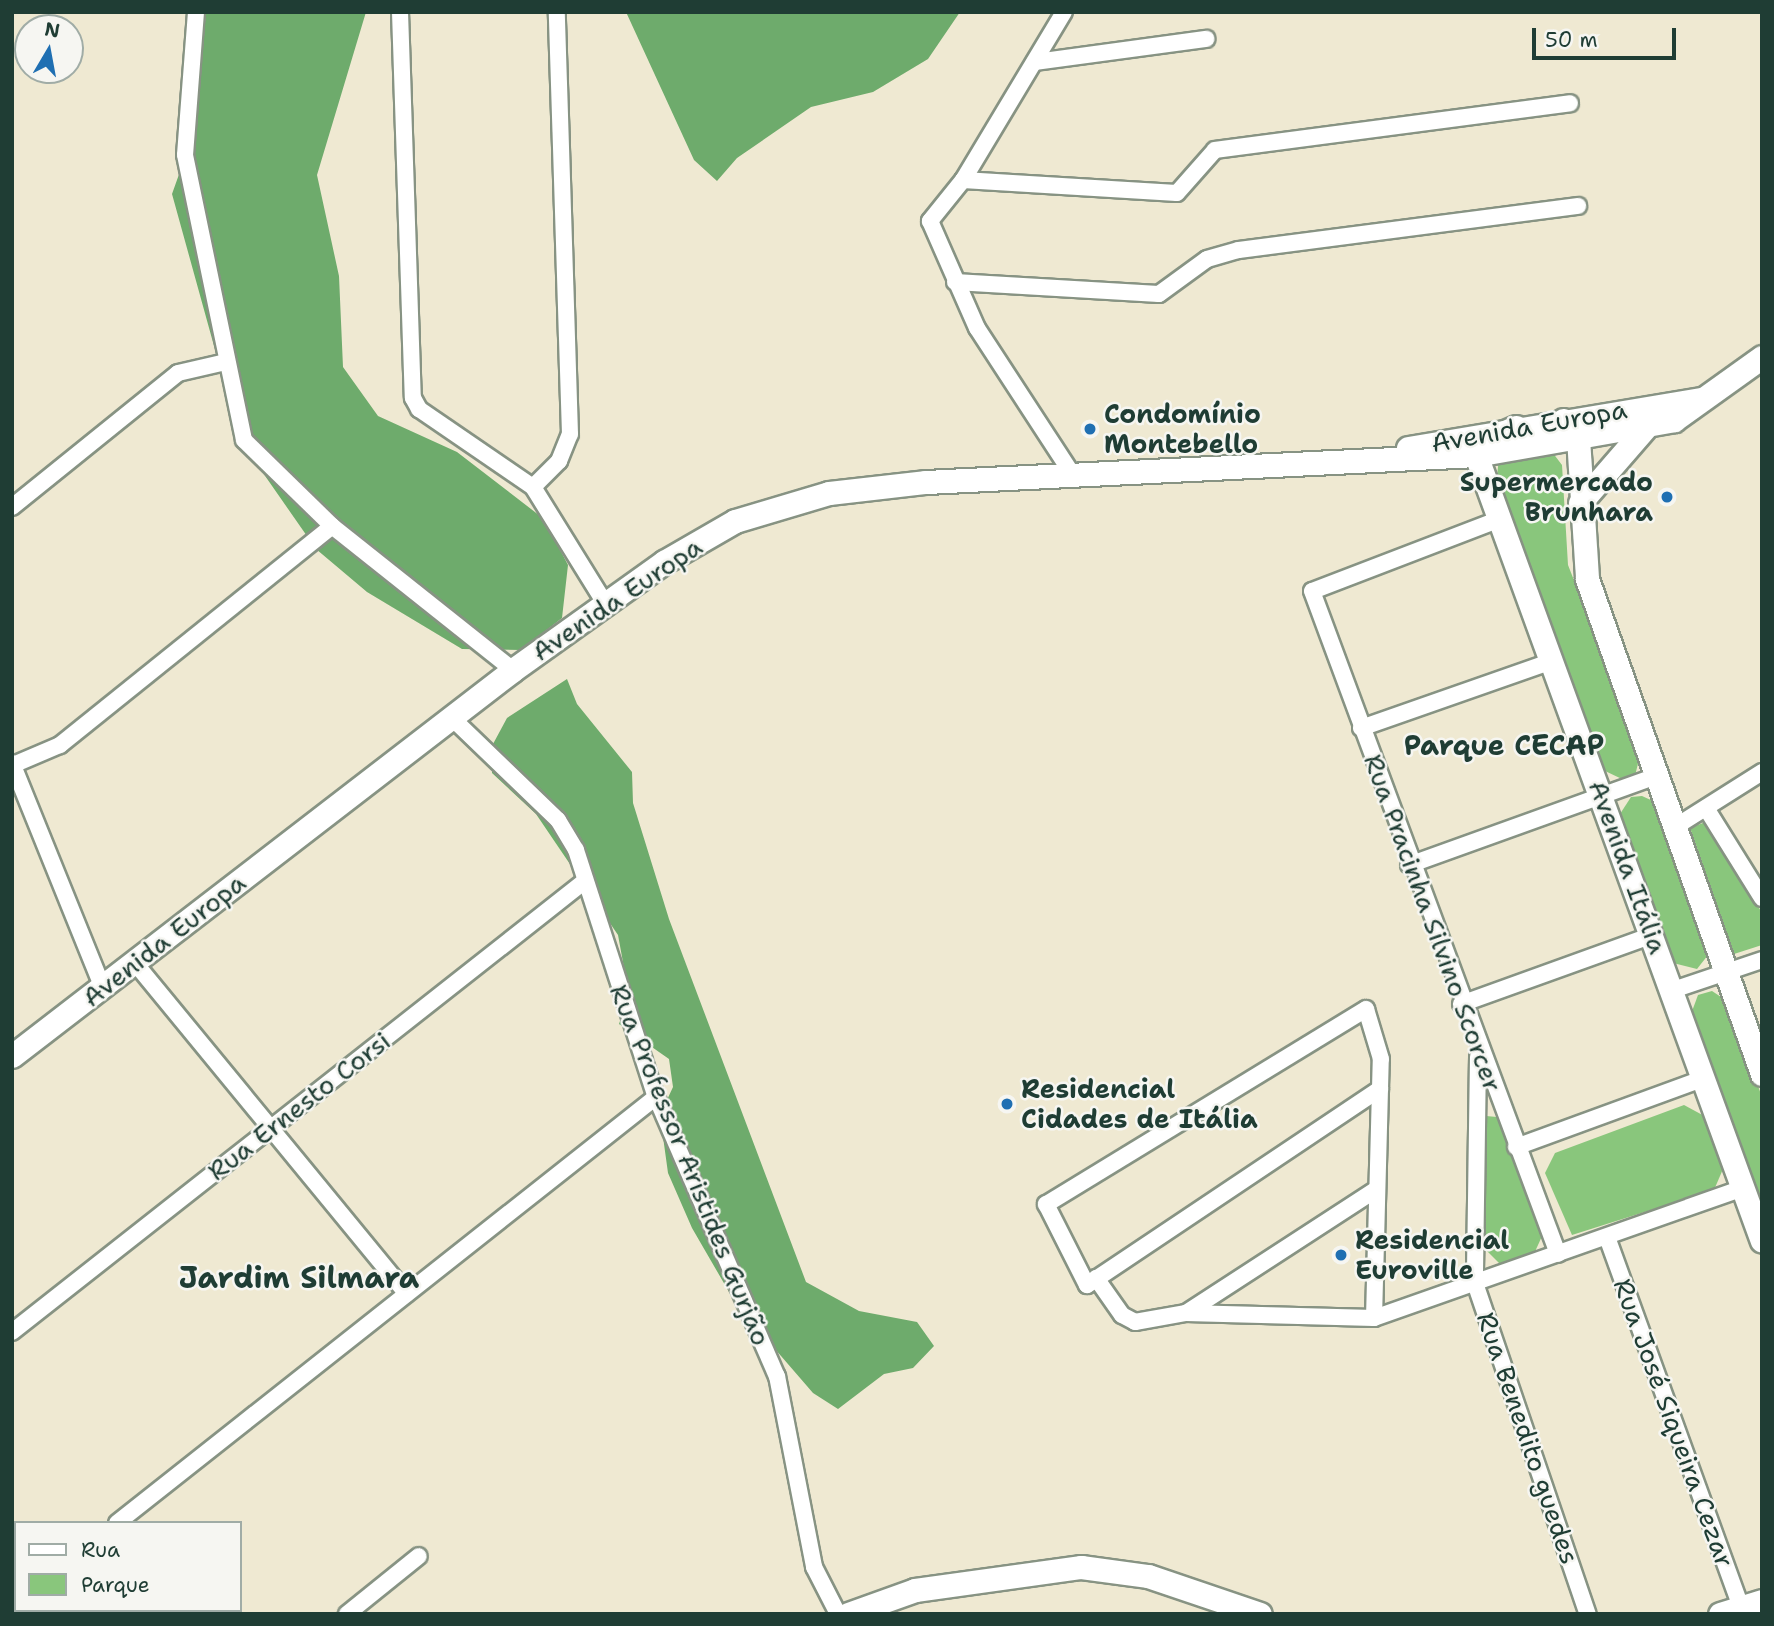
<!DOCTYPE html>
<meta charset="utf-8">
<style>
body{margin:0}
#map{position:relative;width:1774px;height:1626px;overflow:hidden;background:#efe9d2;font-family:"Shantell Sans",sans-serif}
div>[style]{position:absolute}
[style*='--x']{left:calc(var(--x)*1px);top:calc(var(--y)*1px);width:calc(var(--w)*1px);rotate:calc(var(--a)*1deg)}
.green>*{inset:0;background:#89c67c}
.forest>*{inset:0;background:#6eab6c}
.roads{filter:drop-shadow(2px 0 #879383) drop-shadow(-2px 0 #879383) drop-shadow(0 2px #879383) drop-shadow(0 -2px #879383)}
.street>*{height:16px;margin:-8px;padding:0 8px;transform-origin:8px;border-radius:8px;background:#fff}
.secondary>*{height:23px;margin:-11.5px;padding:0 11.5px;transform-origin:11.5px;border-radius:11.5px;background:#fff}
.dots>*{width:19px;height:19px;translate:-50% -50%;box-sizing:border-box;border:4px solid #f6f6f2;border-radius:50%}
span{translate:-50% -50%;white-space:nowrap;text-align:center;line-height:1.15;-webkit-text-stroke:5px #f6f6f2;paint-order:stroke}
.poi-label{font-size:26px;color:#1f3d34;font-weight:700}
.left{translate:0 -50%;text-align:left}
.right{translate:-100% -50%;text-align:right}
.street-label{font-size:26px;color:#1f3d34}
.neighbourhood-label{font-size:28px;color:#1f3d34;font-weight:700}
.quarter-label{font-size:30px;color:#1f3d34;font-weight:700}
.frame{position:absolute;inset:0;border:14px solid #1f3d34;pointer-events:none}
.legend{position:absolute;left:14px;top:1521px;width:228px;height:91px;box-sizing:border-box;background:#f6f6f2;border:2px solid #a0aca6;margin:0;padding:9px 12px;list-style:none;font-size:21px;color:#1f3d34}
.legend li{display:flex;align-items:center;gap:14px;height:35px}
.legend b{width:35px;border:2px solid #a0aca6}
.north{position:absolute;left:14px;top:14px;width:70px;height:70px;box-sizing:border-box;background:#f6f6f2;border:2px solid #a0aca6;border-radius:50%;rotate:10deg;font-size:19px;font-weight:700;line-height:28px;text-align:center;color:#1f3d34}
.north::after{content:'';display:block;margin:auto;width:24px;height:32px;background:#1f6fb2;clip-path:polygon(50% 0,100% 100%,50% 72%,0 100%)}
.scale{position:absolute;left:1532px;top:28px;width:144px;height:32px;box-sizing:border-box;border:4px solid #1f3d34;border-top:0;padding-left:9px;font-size:21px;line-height:24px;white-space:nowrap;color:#1f3d34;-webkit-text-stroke:5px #f6f6f2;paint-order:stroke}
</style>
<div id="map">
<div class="green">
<i style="clip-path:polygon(1549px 448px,1562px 465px,1568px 565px,1641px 751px,1635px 776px,1624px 780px,1603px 770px,1497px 476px,1499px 458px)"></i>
<i style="clip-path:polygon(1642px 796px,1653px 801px,1708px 955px,1697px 969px,1673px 963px,1620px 814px,1631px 797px)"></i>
<i style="clip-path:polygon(1708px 821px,1762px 913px,1762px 945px,1734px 954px,1690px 828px)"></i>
<i style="clip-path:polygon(1712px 991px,1727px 1001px,1762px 1097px,1762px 1215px,1691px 1014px,1698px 995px)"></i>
<i style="clip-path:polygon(1684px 1105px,1708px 1118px,1723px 1169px,1714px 1190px,1572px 1235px,1545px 1173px,1555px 1153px)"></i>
<i style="clip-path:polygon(1486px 1116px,1497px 1117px,1543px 1234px,1533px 1256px,1502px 1266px,1483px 1247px,1480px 1125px)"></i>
</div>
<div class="forest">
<i style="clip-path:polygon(206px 12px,366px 12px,317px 175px,339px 276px,343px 367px,378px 416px,457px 452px,544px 519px,568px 565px,562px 618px,521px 650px,462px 649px,367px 592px,316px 549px,240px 440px,172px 194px,193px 135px)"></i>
<i style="clip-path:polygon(626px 12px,960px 12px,928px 59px,873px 92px,811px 107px,737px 158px,717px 181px,694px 160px)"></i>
<i style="clip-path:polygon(567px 679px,577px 704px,632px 772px,633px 803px,669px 919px,806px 1282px,859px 1311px,917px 1322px,934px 1346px,913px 1368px,884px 1374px,838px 1409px,813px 1393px,736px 1304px,692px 1228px,668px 1173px,660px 1115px,673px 1087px,669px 1059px,619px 1024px,629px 995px,618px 935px,536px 814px,492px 773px,493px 744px,507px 718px)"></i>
</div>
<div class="roads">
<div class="street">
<i style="--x:196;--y:12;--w:143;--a:94.4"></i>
<i style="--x:185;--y:155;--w:291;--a:78.3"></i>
<i style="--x:244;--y:440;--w:123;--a:44.3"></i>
<i style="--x:332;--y:526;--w:231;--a:38.5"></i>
<i style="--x:400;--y:12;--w:386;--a:88.1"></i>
<i style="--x:413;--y:398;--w:13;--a:61"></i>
<i style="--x:419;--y:409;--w:138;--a:34.4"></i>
<i style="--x:533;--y:487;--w:137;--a:58.2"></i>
<i style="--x:1064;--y:12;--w:196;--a:121"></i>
<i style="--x:963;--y:180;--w:53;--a:128.8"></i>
<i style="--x:930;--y:221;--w:117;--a:66.3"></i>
<i style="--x:977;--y:328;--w:172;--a:56.9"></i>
<i style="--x:1035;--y:62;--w:173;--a:-7.7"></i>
<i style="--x:963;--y:180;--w:214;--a:3.5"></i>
<i style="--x:1177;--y:193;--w:57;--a:-48.5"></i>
<i style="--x:1215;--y:150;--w:358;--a:-7.5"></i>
<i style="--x:955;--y:282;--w:204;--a:3.4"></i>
<i style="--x:1159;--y:294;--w:59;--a:-36.1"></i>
<i style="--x:1207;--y:259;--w:33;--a:-16"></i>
<i style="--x:1239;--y:250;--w:342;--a:-7.4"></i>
<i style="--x:533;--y:487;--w:37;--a:-45"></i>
<i style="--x:559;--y:461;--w:29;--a:-68"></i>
<i style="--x:570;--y:434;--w:422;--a:-91.8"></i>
<i style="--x:12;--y:507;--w:213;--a:-38.9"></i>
<i style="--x:178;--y:373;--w:49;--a:-12.9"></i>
<i style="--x:1500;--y:519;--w:201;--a:159"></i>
<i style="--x:1312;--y:591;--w:707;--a:69.64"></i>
<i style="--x:452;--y:718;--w:147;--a:43.9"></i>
<i style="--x:558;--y:820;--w:35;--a:59"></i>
<i style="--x:576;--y:850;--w:260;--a:72.1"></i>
<i style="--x:656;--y:1097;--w:304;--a:66.6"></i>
<i style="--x:777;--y:1376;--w:195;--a:79"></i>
<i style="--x:814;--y:1567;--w:53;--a:62.9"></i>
<i style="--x:1361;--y:728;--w:202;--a:-19.3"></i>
<i style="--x:12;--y:763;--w:243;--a:68"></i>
<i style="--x:13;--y:765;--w:51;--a:-23.1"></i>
<i style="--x:60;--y:745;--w:349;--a:-38.8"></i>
<i style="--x:1706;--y:808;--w:106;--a:58.1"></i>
<i style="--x:1675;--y:827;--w:103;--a:-32.3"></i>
<i style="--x:1409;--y:865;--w:263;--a:-19.8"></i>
<i style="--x:135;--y:963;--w:428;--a:50.6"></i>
<i style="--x:1673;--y:990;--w:94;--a:-18.6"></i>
<i style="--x:1461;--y:1004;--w:204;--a:-19.8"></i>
<i style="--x:1478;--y:1057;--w:226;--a:90.8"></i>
<i style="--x:1475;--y:1283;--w:350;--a:71.2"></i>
<i style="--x:1516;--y:1147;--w:201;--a:-20.1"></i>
<i style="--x:1607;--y:1237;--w:397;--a:70.1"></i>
<i style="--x:1096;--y:1278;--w:45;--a:54.9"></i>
<i style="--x:1122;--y:1315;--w:15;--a:28"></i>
<i style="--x:1135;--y:1322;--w:52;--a:-10"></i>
<i style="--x:1186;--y:1313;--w:188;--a:1.5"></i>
<i style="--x:1374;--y:1318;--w:391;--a:-19.4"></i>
<i style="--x:1186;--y:1313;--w:228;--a:-33"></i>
<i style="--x:1374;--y:1318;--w:259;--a:-88.5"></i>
<i style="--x:1381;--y:1059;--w:52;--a:-106.7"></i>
<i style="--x:1366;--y:1009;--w:375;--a:148.6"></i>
<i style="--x:1046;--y:1204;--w:91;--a:63.2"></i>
<i style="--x:1087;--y:1285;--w:353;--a:-33.8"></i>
<i style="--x:12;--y:1332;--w:729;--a:-38.21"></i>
<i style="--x:117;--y:1523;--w:687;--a:-38.32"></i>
<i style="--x:12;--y:1606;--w:5;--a:-37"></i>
<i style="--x:347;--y:1614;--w:92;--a:-38.9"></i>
</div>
<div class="secondary">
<i style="--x:1563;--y:420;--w:23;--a:50"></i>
<i style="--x:1578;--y:438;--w:141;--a:86.3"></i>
<i style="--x:1587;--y:579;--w:525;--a:70.53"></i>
<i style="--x:1516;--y:427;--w:37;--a:156"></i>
<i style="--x:1482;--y:442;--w:14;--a:115"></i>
<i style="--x:1476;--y:455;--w:836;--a:70.01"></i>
<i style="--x:1408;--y:448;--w:298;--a:-9.5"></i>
<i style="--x:1580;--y:503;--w:99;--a:-49.1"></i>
<i style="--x:12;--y:1056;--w:632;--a:-37.61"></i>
<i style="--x:513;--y:670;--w:186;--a:-35.6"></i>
<i style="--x:664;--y:562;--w:82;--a:-30"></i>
<i style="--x:735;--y:521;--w:98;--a:-16.6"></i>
<i style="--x:829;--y:493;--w:98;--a:-6.5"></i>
<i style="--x:926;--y:482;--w:551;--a:-2.81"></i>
<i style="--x:1476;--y:455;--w:201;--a:-10"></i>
<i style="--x:1674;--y:420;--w:108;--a:-35.6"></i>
<i style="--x:848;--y:1614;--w:71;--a:-19.7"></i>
<i style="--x:915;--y:1590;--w:168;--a:-7.9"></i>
<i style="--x:1081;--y:1567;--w:68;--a:7.7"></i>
<i style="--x:1148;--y:1576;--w:118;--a:18.7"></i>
<i style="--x:1720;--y:1614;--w:44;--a:-17.2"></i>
</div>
</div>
<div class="dots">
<i style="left:1090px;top:429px;background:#1f6fb2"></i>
<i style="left:1667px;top:497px;background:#1f6fb2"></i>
<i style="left:1007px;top:1104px;background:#1f6fb2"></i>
<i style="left:1341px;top:1255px;background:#1f6fb2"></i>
</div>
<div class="poi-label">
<span class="left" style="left:1104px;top:429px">Condomínio<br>Montebello</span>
<span class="right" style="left:1653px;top:497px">Supermercado<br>Brunhara</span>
<span class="left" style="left:1021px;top:1104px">Residencial<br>Cidades de Itália</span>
<span class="left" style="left:1355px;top:1255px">Residencial<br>Euroville</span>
</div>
<div class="street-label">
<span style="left:1529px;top:426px;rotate:-10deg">Avenida Europa</span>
<span style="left:617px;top:599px;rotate:-34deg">Avenida Europa</span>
<span style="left:1628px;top:867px;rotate:70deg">Avenida Itália</span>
<span style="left:1433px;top:923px;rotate:70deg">Rua Pracinha Silvino Scorcer</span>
<span style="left:164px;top:940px;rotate:-38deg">Avenida Europa</span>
<span style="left:299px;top:1106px;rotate:-38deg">Rua Ernesto Corsi</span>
<span style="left:690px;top:1165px;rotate:68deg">Rua Professor Aristides Gurjão</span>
<span style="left:1674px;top:1423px;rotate:70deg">Rua José Siqueira Cezar</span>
<span style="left:1528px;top:1438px;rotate:71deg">Rua Benedito guedes</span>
</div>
<div class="neighbourhood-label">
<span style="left:1504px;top:745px">Parque CECAP</span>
</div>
<div class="quarter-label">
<span style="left:299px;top:1278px">Jardim Silmara</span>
</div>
<div class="frame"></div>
<ul class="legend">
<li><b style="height:9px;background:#fff"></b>Rua</li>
<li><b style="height:19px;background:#89c67c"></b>Parque</li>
</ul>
<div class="north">N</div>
<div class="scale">50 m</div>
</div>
